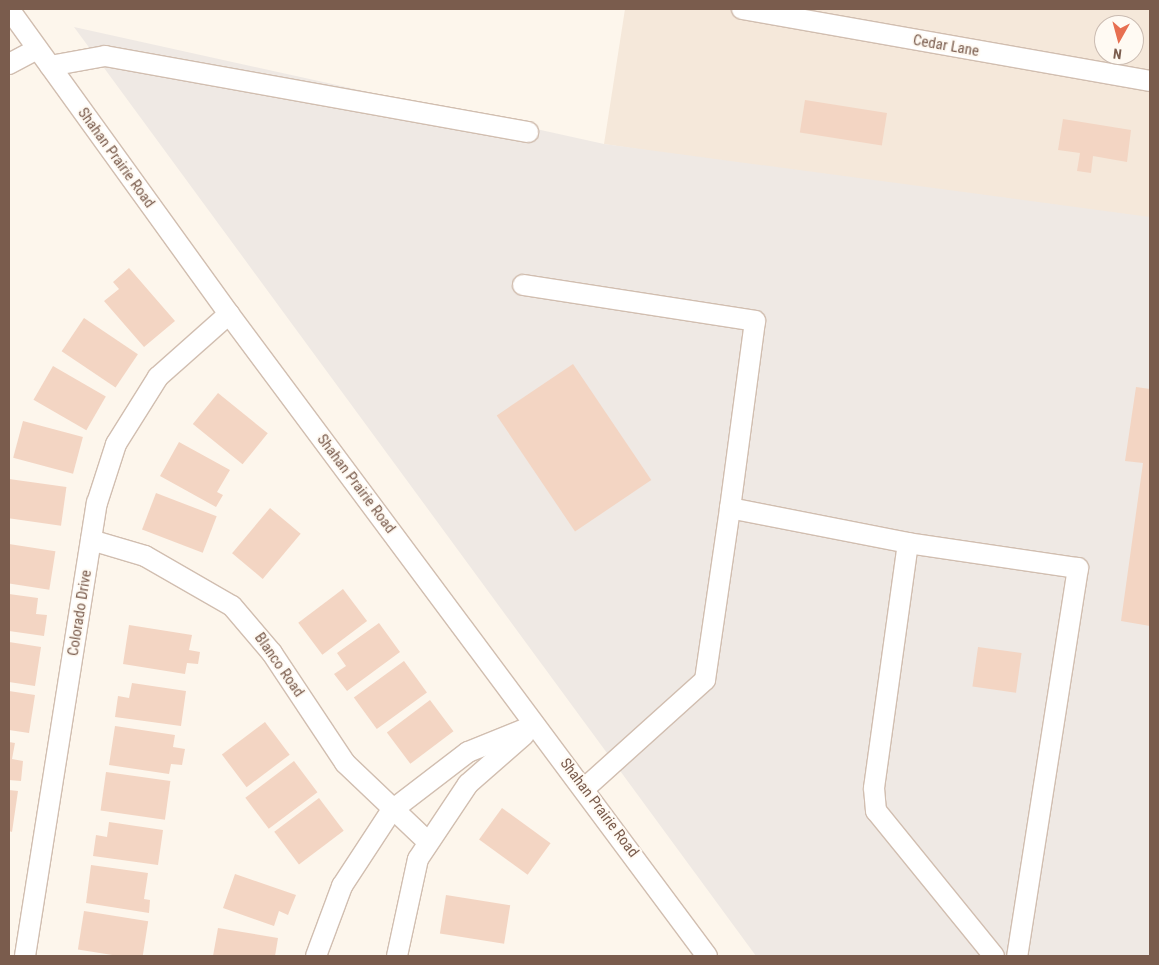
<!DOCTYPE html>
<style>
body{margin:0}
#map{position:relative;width:1159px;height:965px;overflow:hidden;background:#fdf6ec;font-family:"Roboto Condensed",sans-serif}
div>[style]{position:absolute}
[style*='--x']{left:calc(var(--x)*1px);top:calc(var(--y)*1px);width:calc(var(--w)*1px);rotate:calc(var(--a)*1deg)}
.residential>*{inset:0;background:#f5e8da}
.industrial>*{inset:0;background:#efe9e4}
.building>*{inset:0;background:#f3d5c3;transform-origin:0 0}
.roads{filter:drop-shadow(1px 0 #d1beb0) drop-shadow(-1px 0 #d1beb0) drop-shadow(0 1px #d1beb0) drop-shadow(0 -1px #d1beb0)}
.minor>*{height:20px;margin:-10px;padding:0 10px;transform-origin:10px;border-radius:10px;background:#fff}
span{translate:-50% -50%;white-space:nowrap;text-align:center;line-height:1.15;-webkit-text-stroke:4px #fffaf3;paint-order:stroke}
.street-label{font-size:15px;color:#7a5c4d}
.frame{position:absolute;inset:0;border:10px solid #7a5c4d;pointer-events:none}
.north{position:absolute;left:1094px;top:15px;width:50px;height:50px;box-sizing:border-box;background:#fffaf3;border:1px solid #cabbb1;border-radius:50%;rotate:187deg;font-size:14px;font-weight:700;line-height:20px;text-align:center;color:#7a5c4d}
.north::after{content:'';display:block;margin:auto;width:18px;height:22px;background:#e76f51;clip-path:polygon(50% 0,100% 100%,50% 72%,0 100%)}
</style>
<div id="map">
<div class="residential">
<i style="clip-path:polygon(evenodd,625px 9px,1150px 9px,1150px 227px,604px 144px,625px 9px,1104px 25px,1134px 25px,1134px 55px,1104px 55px,1104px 25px)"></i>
</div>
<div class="industrial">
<i style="clip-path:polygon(74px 27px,604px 144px,1150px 217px,1150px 956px,756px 956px)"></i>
</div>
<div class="building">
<i style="left:805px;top:100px;width:83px;height:33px;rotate:9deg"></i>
<i style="clip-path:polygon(1063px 119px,1131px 130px,1127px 162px,1093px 156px,1091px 173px,1077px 171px,1080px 153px,1058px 150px)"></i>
<i style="clip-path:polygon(129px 268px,175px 321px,144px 347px,104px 301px,119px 289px,113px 282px)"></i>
<i style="left:84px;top:318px;width:65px;height:40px;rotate:34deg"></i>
<i style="left:573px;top:364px;width:140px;height:92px;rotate:56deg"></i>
<i style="left:53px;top:366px;width:61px;height:39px;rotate:30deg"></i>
<i style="clip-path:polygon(1136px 387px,1150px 389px,1150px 626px,1121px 621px,1143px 463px,1125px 461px)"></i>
<i style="left:218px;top:393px;width:64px;height:40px;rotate:39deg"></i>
<i style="left:23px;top:421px;width:62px;height:38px;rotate:15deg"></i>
<i style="clip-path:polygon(179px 442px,230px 470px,217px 492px,223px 495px,216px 507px,160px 476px)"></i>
<i style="left:9px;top:479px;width:58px;height:39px;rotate:8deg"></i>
<i style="left:156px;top:493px;width:65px;height:39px;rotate:21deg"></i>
<i style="left:270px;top:508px;width:40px;height:59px;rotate:40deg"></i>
<i style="left:9px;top:544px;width:47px;height:39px;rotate:9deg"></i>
<i style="left:343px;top:589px;width:40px;height:56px;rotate:53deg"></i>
<i style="clip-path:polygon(9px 594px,38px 598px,36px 614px,47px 615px,44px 636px,9px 631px)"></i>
<i style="clip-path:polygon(379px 623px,400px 652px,347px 691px,334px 674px,346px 666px,337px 653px)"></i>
<i style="clip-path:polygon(129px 625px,192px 635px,189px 650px,200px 652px,198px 664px,187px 663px,185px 674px,123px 664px)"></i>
<i style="clip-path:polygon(9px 642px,41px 647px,35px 686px,9px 682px)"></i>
<i style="left:978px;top:647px;width:44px;height:40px;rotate:8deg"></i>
<i style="left:404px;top:661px;width:39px;height:62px;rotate:54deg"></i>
<i style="clip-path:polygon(132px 683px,186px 691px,181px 726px,115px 717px,118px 696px,129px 698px)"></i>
<i style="clip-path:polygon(9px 691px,35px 695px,29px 733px,9px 730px)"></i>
<i style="left:430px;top:700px;width:39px;height:54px;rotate:53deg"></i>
<i style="left:265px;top:722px;width:41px;height:54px;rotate:53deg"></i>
<i style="clip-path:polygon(115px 726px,175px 735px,173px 747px,185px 749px,182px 765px,171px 764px,169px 774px,109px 765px)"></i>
<i style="clip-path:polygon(9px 742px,15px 743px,12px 759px,23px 761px,21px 781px,9px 780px)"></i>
<i style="left:294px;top:761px;width:39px;height:61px;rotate:53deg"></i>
<i style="left:106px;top:772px;width:65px;height:39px;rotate:8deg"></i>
<i style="clip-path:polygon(9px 790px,18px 791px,12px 832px,9px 831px)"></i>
<i style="left:319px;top:798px;width:41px;height:56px;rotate:53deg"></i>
<i style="left:502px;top:808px;width:60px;height:39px;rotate:36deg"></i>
<i style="clip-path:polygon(109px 822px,163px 830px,158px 865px,93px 856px,96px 835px,107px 837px)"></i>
<i style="clip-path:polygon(91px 865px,148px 873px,144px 899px,150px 900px,149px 913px,86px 903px)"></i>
<i style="clip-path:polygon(235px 874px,296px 895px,288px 915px,279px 911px,274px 926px,223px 908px)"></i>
<i style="left:446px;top:895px;width:65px;height:39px;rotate:9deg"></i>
<i style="left:84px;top:911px;width:65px;height:39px;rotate:9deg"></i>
<i style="clip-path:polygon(218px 928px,278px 938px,275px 956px,213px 956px)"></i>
</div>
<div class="roads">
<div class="minor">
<i style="--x:9;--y:9;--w:376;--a:54.2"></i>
<i style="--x:229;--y:314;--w:800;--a:53.33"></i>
<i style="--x:742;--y:9;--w:414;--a:10"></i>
<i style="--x:9;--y:64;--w:32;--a:-28"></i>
<i style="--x:50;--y:66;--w:56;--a:-10.3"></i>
<i style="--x:105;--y:56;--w:430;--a:10.2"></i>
<i style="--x:523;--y:285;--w:235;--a:8.8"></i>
<i style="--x:755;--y:321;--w:189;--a:97.6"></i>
<i style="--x:91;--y:540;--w:56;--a:16.5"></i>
<i style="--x:145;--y:556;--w:100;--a:29.9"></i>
<i style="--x:232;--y:606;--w:62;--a:49.6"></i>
<i style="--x:272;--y:653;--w:132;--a:56.4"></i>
<i style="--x:345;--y:763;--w:115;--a:43.6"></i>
<i style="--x:584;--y:789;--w:163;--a:-42"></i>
<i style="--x:705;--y:680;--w:174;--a:-81.7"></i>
<i style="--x:730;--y:508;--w:181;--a:11.1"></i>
<i style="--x:25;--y:956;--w:459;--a:-81"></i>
<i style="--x:97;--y:503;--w:62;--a:-72.1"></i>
<i style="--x:116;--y:444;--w:79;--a:-57.9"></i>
<i style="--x:158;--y:377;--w:95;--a:-41.6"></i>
<i style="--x:316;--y:956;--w:75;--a:-69.6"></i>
<i style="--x:342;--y:886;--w:90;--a:-56.8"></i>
<i style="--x:391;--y:811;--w:97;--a:-37.5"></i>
<i style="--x:468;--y:752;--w:72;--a:-21.9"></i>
<i style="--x:397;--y:956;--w:99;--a:-77.8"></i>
<i style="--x:418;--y:859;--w:90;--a:-56.3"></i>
<i style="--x:468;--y:784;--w:74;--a:-41.2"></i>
<i style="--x:994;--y:956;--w:187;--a:-129.1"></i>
<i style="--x:876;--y:811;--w:23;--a:-95"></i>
<i style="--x:874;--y:788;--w:247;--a:-82.1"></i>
<i style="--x:908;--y:543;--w:172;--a:8.4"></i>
<i style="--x:1078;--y:568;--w:393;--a:98.9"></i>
</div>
</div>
<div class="street-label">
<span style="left:946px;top:46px;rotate:10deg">Cedar Lane</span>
<span style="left:116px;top:158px;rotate:54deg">Shahan Prairie Road</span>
<span style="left:356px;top:484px;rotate:53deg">Shahan Prairie Road</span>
<span style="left:80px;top:613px;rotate:-81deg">Colorado Drive</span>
<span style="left:279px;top:665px;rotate:55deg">Blanco Road</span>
<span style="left:599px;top:808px;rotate:53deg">Shahan Prairie Road</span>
</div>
<div class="frame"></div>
<div class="north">N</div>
</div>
